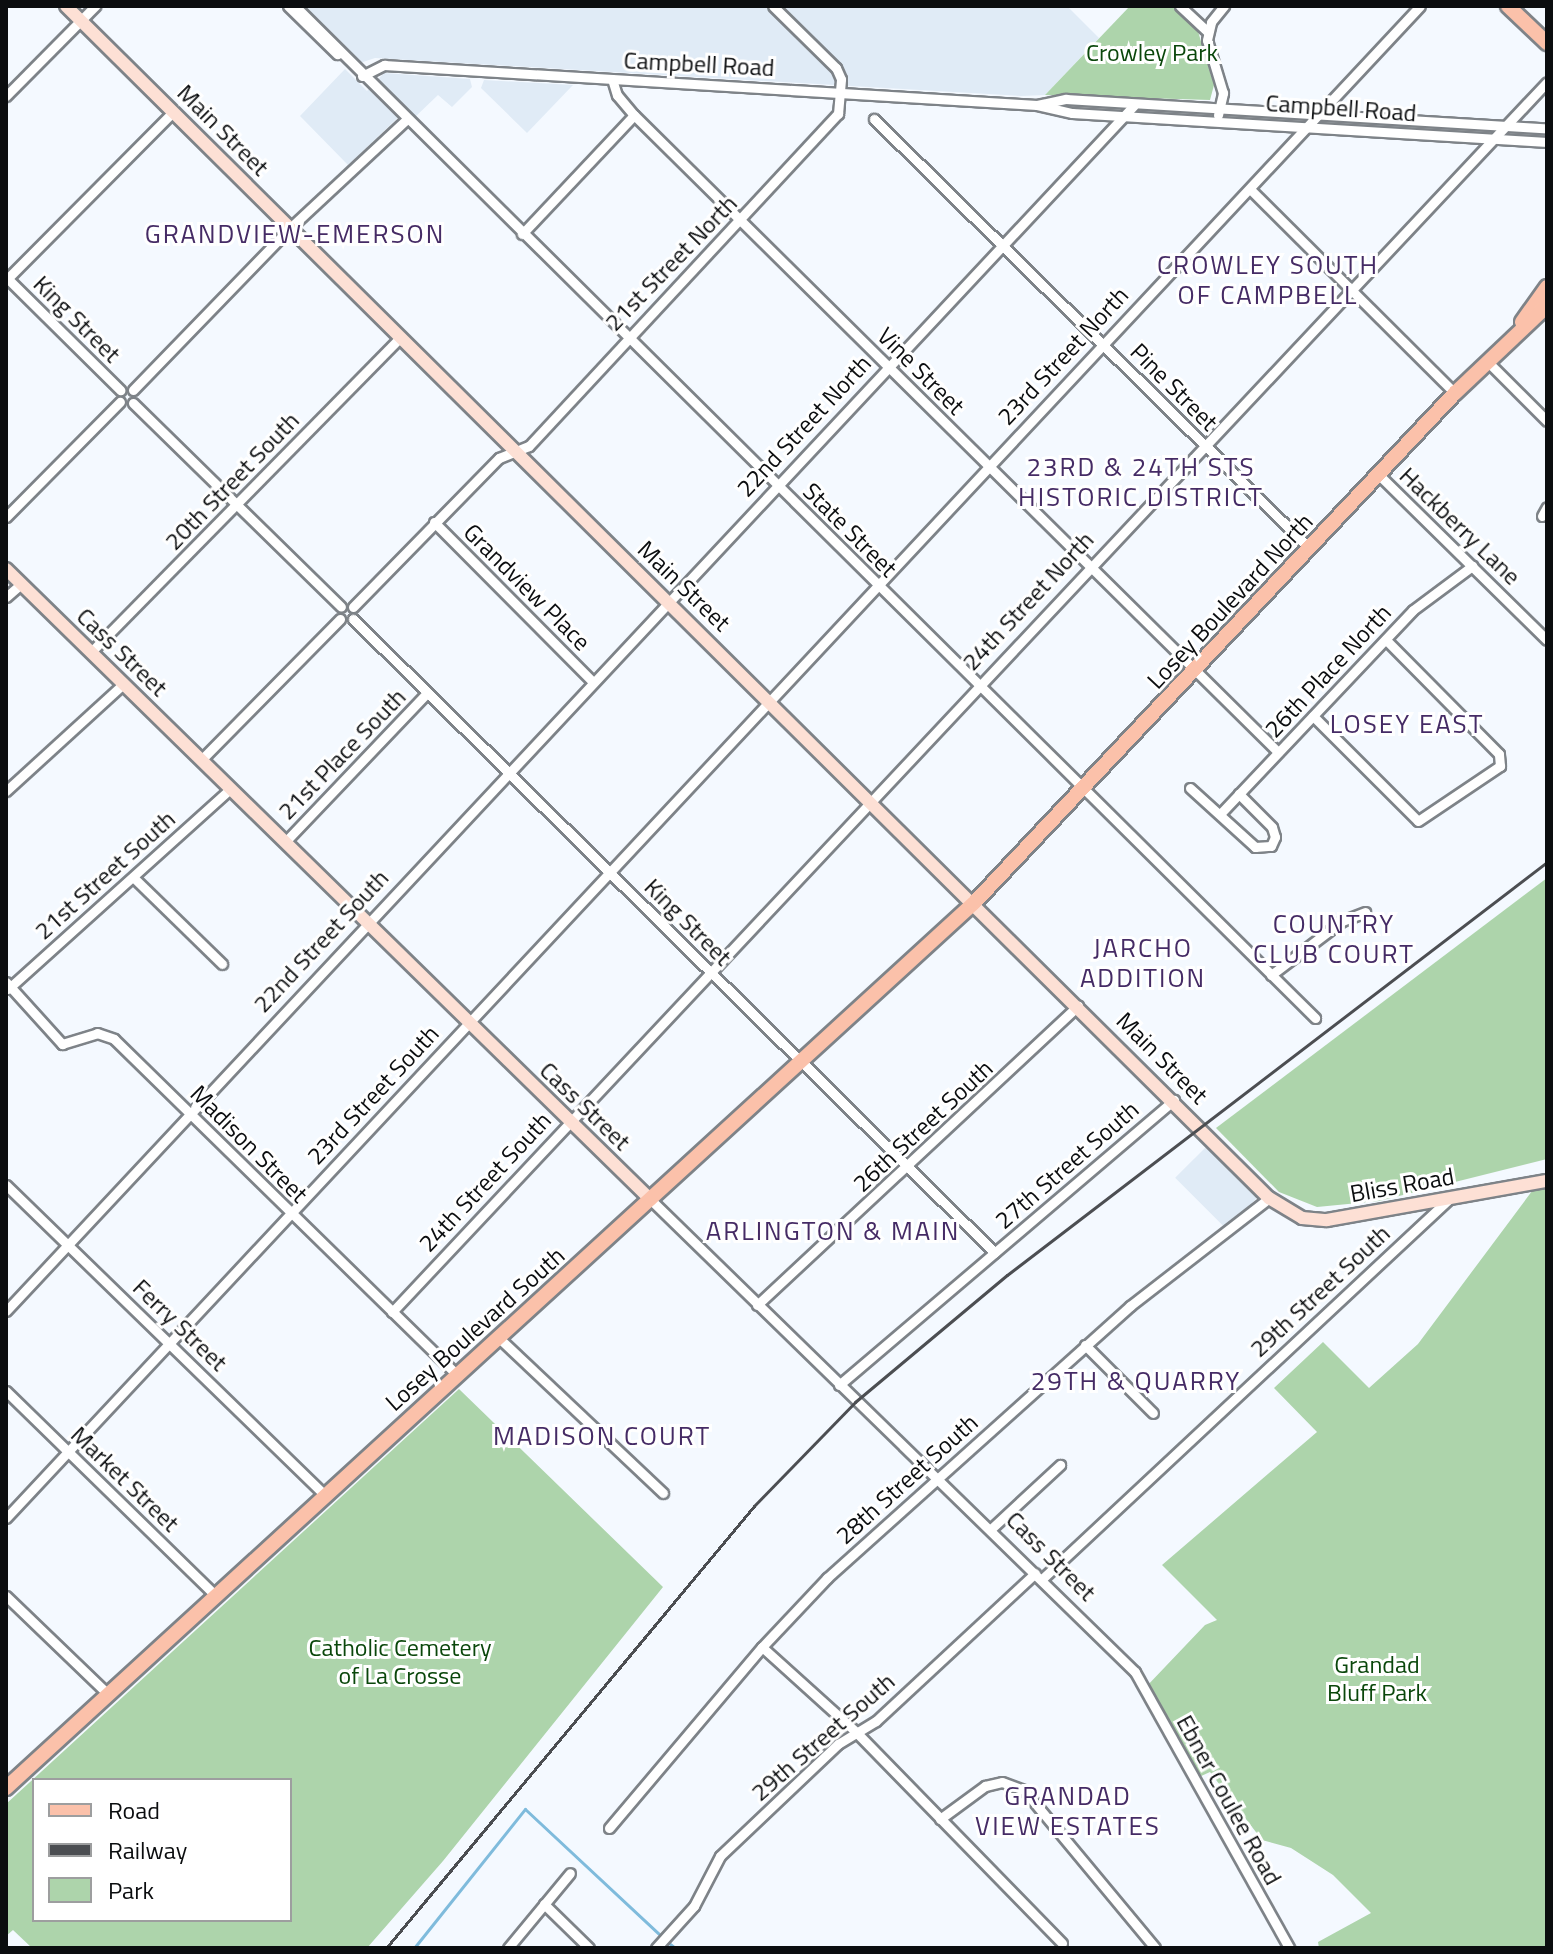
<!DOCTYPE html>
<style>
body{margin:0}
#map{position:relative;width:1553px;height:1954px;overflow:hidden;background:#f4f9ff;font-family:"Titillium Web",sans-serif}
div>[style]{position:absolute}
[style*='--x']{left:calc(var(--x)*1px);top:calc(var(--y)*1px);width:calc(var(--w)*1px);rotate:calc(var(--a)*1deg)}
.built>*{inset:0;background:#e0ebf6;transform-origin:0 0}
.green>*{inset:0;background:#add4ab}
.stream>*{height:3px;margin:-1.5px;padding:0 1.5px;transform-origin:1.5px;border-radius:1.5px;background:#7fbbdc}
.roads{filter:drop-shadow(2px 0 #7e8388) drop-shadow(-2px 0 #7e8388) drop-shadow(0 2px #7e8388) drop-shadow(0 -2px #7e8388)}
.street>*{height:9px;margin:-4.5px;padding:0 4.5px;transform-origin:4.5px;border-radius:4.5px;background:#fff}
.secondary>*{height:12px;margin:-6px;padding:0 6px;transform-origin:6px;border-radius:6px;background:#fde0d5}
.primary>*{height:14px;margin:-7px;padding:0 7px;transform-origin:7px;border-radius:7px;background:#fbc1aa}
.rail>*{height:3px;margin:-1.5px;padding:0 1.5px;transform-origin:1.5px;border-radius:1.5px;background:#4c4e52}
span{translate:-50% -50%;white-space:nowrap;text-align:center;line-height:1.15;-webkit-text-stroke:6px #fff;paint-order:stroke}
.park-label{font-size:24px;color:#0a470b}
.street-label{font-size:24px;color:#0b0d0f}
.neighbourhood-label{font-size:26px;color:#452b65;letter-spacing:2px}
.frame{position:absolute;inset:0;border:8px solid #0b0d0f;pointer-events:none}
.legend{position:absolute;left:32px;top:1778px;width:260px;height:144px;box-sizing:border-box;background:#fff;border:2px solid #9d9e9f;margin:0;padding:10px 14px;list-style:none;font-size:24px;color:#0b0d0f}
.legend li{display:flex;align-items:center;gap:16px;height:40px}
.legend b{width:40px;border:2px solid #9d9e9f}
</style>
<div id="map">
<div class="built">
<i style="clip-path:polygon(300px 6px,1067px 6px,1099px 38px,1045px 95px,1021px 96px,375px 58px,360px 63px)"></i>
<i style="clip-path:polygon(345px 69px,367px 91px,384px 73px,470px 79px,472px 87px,452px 107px,438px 95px,414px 118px,406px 110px,348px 165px,300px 116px)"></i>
<i style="clip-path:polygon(484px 80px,573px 85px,527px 133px,481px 88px)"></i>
<i style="left:1207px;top:1146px;width:72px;height:45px;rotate:45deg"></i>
</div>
<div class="green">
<i style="clip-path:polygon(1130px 6px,1175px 6px,1197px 28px,1214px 85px,1210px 100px,1045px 95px)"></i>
<i style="clip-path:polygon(1547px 878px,1547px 1159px,1379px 1201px,1317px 1207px,1279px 1192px,1216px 1128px)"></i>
<i style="clip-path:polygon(1547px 1171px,1547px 1948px,1319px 1948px,1318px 1942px,1371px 1913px,1333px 1875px,1291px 1848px,1262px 1840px,1210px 1772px,1199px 1777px,1185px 1760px,1155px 1698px,1145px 1688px,1205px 1625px,1217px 1620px,1162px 1565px,1317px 1432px,1274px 1388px,1323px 1342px,1369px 1388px,1418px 1344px)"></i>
<i style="clip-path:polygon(evenodd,459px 1389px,663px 1587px,443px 1861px,367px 1948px,32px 1948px,13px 1930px,6px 1936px,6px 1804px,459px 1389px,290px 1780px,290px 1920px,34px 1920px,34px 1780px,290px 1780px)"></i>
</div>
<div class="stream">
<i style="--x:670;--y:1944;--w:6;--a:39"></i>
<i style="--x:414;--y:1948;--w:178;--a:-51.4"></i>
<i style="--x:525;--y:1809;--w:183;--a:43"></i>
</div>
<div class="roads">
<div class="street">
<i style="--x:288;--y:6;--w:69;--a:44.4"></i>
<i style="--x:295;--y:6;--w:1437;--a:44.77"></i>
<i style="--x:1180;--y:6;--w:38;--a:43"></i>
<i style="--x:362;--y:76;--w:25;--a:-27"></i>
<i style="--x:384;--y:65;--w:654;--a:3.51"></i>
<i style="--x:1037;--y:105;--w:30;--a:-12"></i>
<i style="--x:1066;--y:99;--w:482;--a:3.5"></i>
<i style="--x:612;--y:79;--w:17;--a:73"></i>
<i style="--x:617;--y:95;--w:26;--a:50"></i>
<i style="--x:634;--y:115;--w:906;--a:44.69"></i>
<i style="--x:6;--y:96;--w:127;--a:-45.3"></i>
<i style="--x:1037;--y:105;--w:36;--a:13"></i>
<i style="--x:1072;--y:113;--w:476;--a:3.5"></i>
<i style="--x:1218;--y:115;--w:23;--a:-77"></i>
<i style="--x:1223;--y:93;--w:55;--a:-106.8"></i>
<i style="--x:1207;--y:40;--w:18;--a:-77"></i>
<i style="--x:1211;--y:22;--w:21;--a:-51"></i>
<i style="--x:874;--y:119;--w:612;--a:44.6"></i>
<i style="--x:1250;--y:189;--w:289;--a:44.9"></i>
<i style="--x:522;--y:234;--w:163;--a:-46.7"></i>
<i style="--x:6;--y:277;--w:161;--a:44.7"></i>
<i style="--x:6;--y:280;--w:237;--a:-45.2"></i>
<i style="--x:1486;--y:360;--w:86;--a:45"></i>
<i style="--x:133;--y:390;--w:226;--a:-45.9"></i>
<i style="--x:290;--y:228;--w:158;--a:-43"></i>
<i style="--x:133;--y:403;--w:291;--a:44.4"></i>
<i style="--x:1379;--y:475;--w:235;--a:44.5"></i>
<i style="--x:1542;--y:516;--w:10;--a:-61"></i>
<i style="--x:6;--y:517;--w:162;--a:-45.3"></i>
<i style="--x:434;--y:522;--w:224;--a:45.2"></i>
<i style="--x:6;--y:597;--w:20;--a:-41"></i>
<i style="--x:353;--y:607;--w:209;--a:-45.6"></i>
<i style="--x:499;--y:458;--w:32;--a:-22"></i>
<i style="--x:529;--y:446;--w:454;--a:-47.1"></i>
<i style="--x:838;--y:114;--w:35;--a:-85"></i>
<i style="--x:841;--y:79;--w:12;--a:-114"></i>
<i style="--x:836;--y:68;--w:88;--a:-135.5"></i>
<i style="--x:353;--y:619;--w:902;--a:44.64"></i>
<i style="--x:91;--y:652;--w:442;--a:-45.5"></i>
<i style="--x:1313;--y:716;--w:148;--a:45"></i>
<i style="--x:1418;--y:821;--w:99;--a:-33.9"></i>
<i style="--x:1500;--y:766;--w:12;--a:-95"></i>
<i style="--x:1499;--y:754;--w:161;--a:-134.7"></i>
<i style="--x:201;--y:760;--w:198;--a:-45.4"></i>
<i style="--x:1190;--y:788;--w:88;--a:42.2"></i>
<i style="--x:1255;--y:847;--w:16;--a:-4"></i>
<i style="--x:1271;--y:846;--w:10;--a:-66"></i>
<i style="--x:1275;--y:837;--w:10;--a:-107"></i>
<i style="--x:1272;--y:827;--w:47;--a:-135"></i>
<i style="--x:6;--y:791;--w:159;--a:-42.4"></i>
<i style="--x:1221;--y:813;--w:279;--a:-46.6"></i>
<i style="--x:1413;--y:610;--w:74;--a:-36.7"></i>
<i style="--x:285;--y:842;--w:206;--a:-46.4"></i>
<i style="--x:134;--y:878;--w:123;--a:44.3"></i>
<i style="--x:1271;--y:975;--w:89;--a:-37.3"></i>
<i style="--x:1342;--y:921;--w:25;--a:-21"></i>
<i style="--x:6;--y:982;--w:84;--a:47.9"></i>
<i style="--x:62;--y:1044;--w:37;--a:-17"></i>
<i style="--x:97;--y:1033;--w:18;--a:19"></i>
<i style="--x:114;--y:1039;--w:480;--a:44.4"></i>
<i style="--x:8;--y:989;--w:300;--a:-42"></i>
<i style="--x:6;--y:1185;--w:445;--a:44.2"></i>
<i style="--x:651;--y:1200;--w:676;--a:44.28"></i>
<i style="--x:1135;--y:1672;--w:316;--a:60.8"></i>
<i style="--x:757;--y:1305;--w:439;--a:-43"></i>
<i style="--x:6;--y:1311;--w:1651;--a:-46.91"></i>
<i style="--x:392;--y:1312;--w:1687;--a:-46.8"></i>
<i style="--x:498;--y:1337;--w:227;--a:43.4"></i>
<i style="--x:1085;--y:1345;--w:96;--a:45"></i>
<i style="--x:839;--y:1385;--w:440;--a:-40.4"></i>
<i style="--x:6;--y:1391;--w:292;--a:44.3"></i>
<i style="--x:6;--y:1518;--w:2070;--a:-46.92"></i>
<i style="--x:992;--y:1528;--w:93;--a:-42.8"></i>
<i style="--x:1042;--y:1579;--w:557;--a:-43.04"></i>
<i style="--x:6;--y:1596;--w:141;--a:43.9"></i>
<i style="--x:762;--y:1647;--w:127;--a:42.1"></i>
<i style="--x:856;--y:1732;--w:295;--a:45.7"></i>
<i style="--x:940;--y:1819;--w:56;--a:-36.3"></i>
<i style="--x:985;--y:1786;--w:17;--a:-13"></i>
<i style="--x:1002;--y:1782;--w:23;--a:20"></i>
<i style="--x:1024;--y:1790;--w:205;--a:50.3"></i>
<i style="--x:609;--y:1828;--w:237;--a:-49.8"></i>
<i style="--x:762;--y:1647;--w:95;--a:-46.7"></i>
<i style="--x:827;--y:1578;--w:407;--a:-41.9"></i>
<i style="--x:1130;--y:1306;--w:176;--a:-37.8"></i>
<i style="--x:544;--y:1904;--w:63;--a:44.4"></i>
<i style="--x:508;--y:1948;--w:97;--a:-50.4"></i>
<i style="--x:656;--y:1948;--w:57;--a:-47.9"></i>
<i style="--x:694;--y:1906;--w:56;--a:-62.5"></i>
<i style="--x:720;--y:1856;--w:163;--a:-43.5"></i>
<i style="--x:838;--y:1744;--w:44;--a:-31.2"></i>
<i style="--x:876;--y:1721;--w:217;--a:-42.9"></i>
</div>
<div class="secondary">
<i style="--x:66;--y:6;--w:1694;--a:44.74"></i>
<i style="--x:1269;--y:1198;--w:39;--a:31"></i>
<i style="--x:1302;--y:1218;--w:25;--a:5"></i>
<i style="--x:1327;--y:1220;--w:223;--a:-10.1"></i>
<i style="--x:6;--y:569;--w:902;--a:44.37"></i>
</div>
<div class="primary">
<i style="--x:1508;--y:6;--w:54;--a:43.5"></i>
<i style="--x:1522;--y:322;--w:43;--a:-54.5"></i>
<i style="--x:6;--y:1788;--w:1312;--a:-42.44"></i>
<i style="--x:974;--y:903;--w:701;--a:-46.68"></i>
<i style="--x:1455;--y:393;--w:127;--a:-43.4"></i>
</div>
</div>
<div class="rail">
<i style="--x:386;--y:1948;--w:575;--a:-50.22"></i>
<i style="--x:754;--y:1506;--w:145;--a:-45.8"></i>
<i style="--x:855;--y:1402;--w:198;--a:-39.9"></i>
<i style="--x:1007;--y:1275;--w:680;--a:-37.41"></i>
</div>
<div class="park-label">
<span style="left:1152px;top:53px">Crowley Park</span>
<span style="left:400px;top:1662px">Catholic Cemetery<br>of La Crosse</span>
<span style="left:1377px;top:1679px">Grandad<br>Bluff Park</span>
</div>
<div class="street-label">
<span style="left:699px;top:64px;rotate:3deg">Campbell Road</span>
<span style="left:1341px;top:108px;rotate:4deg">Campbell Road</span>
<span style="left:223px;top:130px;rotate:45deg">Main Street</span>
<span style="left:671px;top:263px;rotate:-46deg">21st Street North</span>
<span style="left:77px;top:319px;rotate:45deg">King Street</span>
<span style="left:1063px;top:356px;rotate:-47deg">23rd Street North</span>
<span style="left:921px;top:371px;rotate:45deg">Vine Street</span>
<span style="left:1174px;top:387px;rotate:45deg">Pine Street</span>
<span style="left:804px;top:426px;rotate:-47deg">22nd Street North</span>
<span style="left:232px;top:481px;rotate:-46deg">20th Street South</span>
<span style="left:1460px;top:526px;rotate:44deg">Hackberry Lane</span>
<span style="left:850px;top:530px;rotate:45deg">State Street</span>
<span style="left:684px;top:586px;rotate:44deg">Main Street</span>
<span style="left:527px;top:587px;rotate:45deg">Grandview Place</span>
<span style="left:1028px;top:601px;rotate:-47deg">24th Street North</span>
<span style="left:1230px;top:601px;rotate:-47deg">Losey Boulevard North</span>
<span style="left:122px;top:652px;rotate:44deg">Cass Street</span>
<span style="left:1328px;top:671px;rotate:-47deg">26th Place North</span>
<span style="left:342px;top:754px;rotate:-46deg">21st Place South</span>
<span style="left:105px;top:875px;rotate:-42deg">21st Street South</span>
<span style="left:688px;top:922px;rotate:45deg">King Street</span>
<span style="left:321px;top:941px;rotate:-47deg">22nd Street South</span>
<span style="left:1162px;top:1058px;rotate:45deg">Main Street</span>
<span style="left:373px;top:1095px;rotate:-47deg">23rd Street South</span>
<span style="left:585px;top:1106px;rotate:44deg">Cass Street</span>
<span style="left:923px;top:1126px;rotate:-43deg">26th Street South</span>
<span style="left:249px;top:1144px;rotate:45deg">Madison Street</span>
<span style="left:1067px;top:1165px;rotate:-41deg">27th Street South</span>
<span style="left:485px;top:1182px;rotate:-47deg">24th Street South</span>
<span style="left:1402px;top:1185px;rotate:-10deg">Bliss Road</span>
<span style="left:1320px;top:1291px;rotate:-43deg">29th Street South</span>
<span style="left:180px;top:1325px;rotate:44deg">Ferry Street</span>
<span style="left:475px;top:1329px;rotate:-42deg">Losey Boulevard South</span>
<span style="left:125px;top:1479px;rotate:44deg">Market Street</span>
<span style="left:907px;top:1479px;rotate:-42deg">28th Street South</span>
<span style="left:1051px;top:1556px;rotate:45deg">Cass Street</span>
<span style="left:823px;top:1737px;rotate:-41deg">29th Street South</span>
<span style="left:1229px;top:1800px;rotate:61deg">Ebner Coulee Road</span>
</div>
<div class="neighbourhood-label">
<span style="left:295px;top:234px">GRANDVIEW-EMERSON</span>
<span style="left:1268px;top:280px">CROWLEY SOUTH<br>OF CAMPBELL</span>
<span style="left:1141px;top:482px">23RD &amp; 24TH STS<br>HISTORIC DISTRICT</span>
<span style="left:1407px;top:724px">LOSEY EAST</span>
<span style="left:1334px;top:939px">COUNTRY<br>CLUB COURT</span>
<span style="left:1143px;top:963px">JARCHO<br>ADDITION</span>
<span style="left:833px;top:1231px">ARLINGTON &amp; MAIN</span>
<span style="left:1136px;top:1381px">29TH &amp; QUARRY</span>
<span style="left:602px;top:1436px">MADISON COURT</span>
<span style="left:1068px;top:1811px">GRANDAD<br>VIEW ESTATES</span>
</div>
<div class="frame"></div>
<ul class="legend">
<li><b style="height:10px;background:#fbc1aa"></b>Road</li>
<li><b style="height:10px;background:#4c4e52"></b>Railway</li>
<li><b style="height:22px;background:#add4ab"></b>Park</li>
</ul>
</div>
